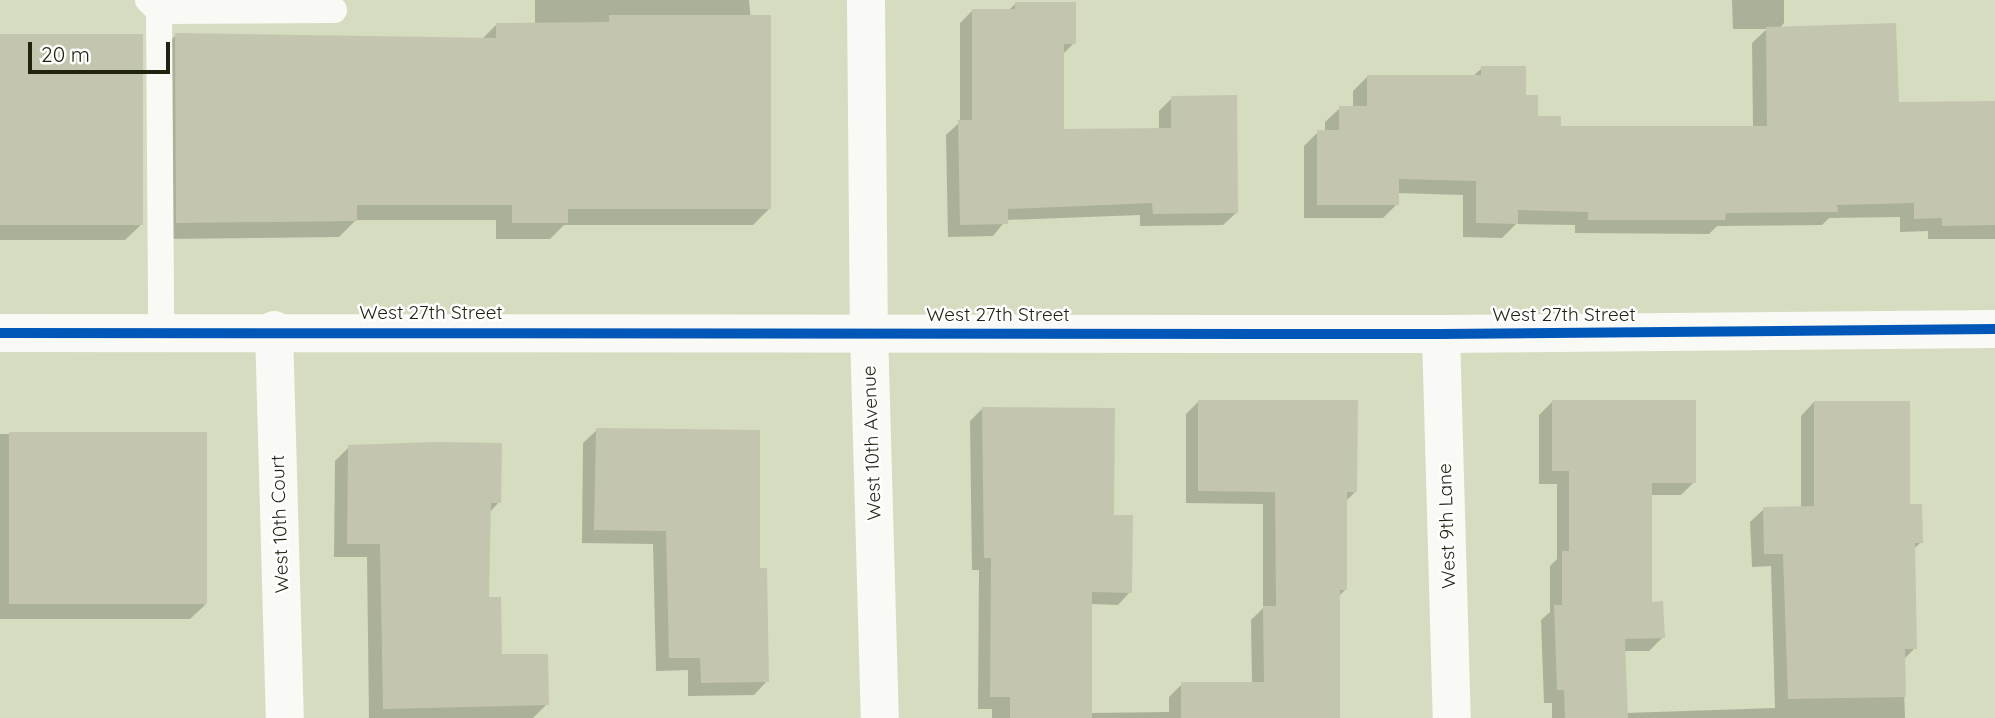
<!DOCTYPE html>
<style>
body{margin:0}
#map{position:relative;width:1995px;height:718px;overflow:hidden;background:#d6dcc0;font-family:Quicksand,sans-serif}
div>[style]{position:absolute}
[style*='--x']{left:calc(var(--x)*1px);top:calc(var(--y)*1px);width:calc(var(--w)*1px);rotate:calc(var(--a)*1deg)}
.shadow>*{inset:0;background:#0003}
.building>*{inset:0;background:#c4c5ae;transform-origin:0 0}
.lane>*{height:26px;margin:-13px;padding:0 13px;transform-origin:13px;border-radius:13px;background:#f9faf6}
.street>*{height:38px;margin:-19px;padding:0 19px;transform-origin:19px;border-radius:19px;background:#f9faf6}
.cycleway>*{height:10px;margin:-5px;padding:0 5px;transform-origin:5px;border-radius:5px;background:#0057b8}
span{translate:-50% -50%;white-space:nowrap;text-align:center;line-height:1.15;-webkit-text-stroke:5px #fff;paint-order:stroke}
.street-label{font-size:19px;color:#1f230f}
.scale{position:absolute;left:28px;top:42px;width:142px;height:32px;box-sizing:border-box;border:4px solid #1f230f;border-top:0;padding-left:9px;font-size:21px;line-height:24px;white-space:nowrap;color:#1f230f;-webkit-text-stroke:5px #fff;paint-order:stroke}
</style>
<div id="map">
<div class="shadow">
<i style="clip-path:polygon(535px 0,749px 0,769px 209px,753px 225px,564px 225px,550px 239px,496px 239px,496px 220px,356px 220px,339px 237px,161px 239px,160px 51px,176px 35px,482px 39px,496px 25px,535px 24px)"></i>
<i style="clip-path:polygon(1732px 0,1784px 0,1784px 23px,1779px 29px,1897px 104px,1995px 103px,1995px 239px,1928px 239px,1928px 231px,1900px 232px,1900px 217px,1829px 218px,1822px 225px,1717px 226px,1709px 234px,1575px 233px,1575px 225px,1516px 224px,1502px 238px,1463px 237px,1463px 195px,1397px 193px,1397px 204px,1383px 218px,1304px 218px,1304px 146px,1318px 132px,1325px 132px,1325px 122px,1340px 108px,1353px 108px,1353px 91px,1367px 77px,1472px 77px,1482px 68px,1524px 96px,1536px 117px,1559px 128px,1753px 128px,1752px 43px,1767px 29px,1733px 29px)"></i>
<i style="clip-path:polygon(1015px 4px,1074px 43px,1062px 55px,1062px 131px,1159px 130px,1159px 111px,1172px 98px,1236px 213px,1223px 225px,1140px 226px,1140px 215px,1006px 220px,993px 236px,948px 237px,946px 135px,960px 122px,960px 23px,972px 11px,1008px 11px)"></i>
<i style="clip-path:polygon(0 36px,143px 223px,125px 240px,0 240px)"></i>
<i style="clip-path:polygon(1198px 402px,1356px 491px,1345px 502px,1346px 589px,1338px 597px,1338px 718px,992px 718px,992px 709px,978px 709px,979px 570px,972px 570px,970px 421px,982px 409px,1112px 517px,1130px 592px,1118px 605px,1091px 604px,1091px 713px,1169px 712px,1169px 697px,1182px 684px,1252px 684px,1251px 620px,1263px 608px,1263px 504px,1186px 503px,1186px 414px)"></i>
<i style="clip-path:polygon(1552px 402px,1694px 482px,1681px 495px,1650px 495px,1650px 604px,1663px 637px,1649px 651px,1624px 651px,1626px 713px,1775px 708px,1771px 566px,1752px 567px,1750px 522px,1764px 509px,1801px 508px,1801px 416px,1814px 402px,1908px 506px,1921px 542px,1913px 550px,1915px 648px,1903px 660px,1905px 718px,1552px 718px,1552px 703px,1544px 703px,1541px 620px,1550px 612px,1550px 566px,1557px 559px,1557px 484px,1539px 484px,1539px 415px)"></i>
<i style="clip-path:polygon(597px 430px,758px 570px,767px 681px,754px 695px,688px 696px,688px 670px,656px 671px,653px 544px,582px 543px,583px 443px)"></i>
<i style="clip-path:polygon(0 434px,205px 434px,205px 605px,190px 619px,0 619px)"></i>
<i style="clip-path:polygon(349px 447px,499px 502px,489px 513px,487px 598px,501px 656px,547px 704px,533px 718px,369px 718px,367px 557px,334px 557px,335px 461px)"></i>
</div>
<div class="building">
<i style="clip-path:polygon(1015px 2px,1076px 2px,1076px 44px,1064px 44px,1064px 129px,1171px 128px,1171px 96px,1237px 95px,1238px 213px,1153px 214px,1152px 203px,1008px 209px,1008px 224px,960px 225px,958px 120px,972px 120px,972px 9px,1015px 9px)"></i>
<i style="clip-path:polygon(609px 15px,771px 15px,771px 209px,568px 209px,568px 223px,512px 223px,512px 205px,357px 205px,357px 221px,176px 223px,175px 33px,496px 38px,496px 23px,609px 22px)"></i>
<i style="clip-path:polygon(1896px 23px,1899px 102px,1995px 101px,1995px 225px,1942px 226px,1942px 218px,1914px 219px,1914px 203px,1837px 205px,1838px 212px,1726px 213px,1725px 220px,1588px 220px,1588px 212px,1518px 210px,1518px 224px,1476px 223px,1476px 181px,1399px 179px,1399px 205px,1317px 205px,1317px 130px,1339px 130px,1339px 106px,1367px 106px,1367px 75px,1481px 75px,1481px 66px,1526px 66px,1526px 95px,1538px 95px,1538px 116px,1561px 116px,1561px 126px,1767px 126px,1766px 27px)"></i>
<i style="left:0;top:34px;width:143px;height:191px"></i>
<i style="clip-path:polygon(1198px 400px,1358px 400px,1357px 492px,1347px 492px,1347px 590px,1340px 590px,1340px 718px,1181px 718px,1181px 682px,1264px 682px,1263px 606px,1276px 606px,1275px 492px,1198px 491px)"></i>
<i style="clip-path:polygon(1552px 400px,1696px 400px,1696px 483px,1652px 483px,1652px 602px,1663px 601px,1665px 638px,1625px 639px,1628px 718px,1565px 718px,1564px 690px,1557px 690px,1554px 605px,1562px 605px,1562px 551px,1569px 551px,1569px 471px,1552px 471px)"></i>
<i style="clip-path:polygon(1814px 401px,1910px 401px,1910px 504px,1922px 504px,1923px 543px,1915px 543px,1917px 649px,1905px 649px,1906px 697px,1788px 699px,1783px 554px,1764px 554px,1763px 507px,1814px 506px)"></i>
<i style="clip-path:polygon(982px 407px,1115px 408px,1114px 515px,1133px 515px,1132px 593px,1092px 592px,1092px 718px,1010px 718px,1010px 697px,990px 697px,991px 558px,984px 558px)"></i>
<i style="clip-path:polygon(596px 428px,760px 430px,760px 568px,767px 568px,769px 682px,701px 683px,700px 658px,669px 658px,666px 531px,594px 530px)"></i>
<i style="left:9px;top:432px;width:198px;height:172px"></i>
<i style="clip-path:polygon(435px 442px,502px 443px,501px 503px,491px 503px,489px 597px,501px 597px,502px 654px,548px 654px,549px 705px,383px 709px,380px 544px,347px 544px,348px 445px)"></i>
</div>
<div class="lane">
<i style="--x:148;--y:0;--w:16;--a:45"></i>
<i style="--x:159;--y:11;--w:175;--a:-0.3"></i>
<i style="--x:159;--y:11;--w:320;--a:89.6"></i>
</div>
<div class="street">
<i style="--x:866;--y:0;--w:332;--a:89.5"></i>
<i style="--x:869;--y:332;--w:386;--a:88.4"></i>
<i style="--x:274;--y:330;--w:388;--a:88.4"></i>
<i style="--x:0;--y:333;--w:1441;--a:0.04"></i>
<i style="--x:1441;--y:334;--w:554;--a:-0.52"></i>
<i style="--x:1441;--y:334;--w:384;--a:88.4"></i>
</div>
<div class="cycleway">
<i style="--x:0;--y:333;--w:1441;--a:0.04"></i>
<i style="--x:1441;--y:334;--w:554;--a:-0.52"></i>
</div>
<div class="street-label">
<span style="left:431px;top:313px">West 27th Street</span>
<span style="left:998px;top:315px">West 27th Street</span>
<span style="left:1564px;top:315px">West 27th Street</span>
<span style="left:872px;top:443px;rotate:-92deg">West 10th Avenue</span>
<span style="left:280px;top:524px;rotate:-92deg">West 10th Court</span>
<span style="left:1447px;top:526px;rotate:-92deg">West 9th Lane</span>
</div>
<div class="scale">20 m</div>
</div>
